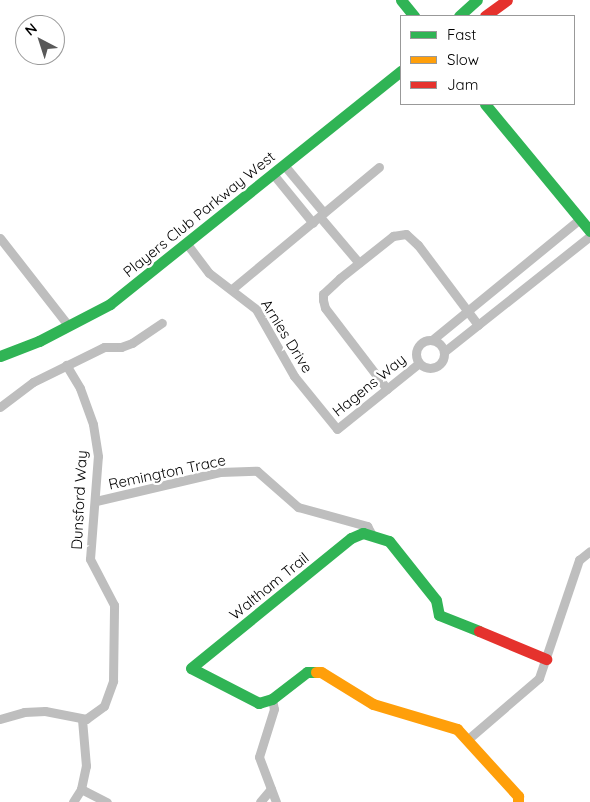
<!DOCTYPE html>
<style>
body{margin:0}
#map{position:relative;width:590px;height:802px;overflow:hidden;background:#fff;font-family:Quicksand,sans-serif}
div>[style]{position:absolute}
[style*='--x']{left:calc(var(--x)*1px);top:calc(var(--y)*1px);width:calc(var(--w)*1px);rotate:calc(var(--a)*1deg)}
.street>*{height:9px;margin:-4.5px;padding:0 4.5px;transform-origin:4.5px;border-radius:4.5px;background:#bebebe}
.street>.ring{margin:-4.5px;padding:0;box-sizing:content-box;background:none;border:9px solid #bebebe;border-radius:50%}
.fast>*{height:11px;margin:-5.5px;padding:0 5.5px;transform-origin:5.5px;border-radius:5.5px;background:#30b455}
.slow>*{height:11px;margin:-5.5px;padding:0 5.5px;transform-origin:5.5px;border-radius:5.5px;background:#ff9f0a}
.jam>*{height:11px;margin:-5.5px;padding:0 5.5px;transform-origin:5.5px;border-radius:5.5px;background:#e5322d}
span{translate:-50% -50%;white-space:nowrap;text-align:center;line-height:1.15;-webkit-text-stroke:5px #fff;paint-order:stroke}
.street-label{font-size:15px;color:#000}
.legend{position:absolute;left:400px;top:15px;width:175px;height:90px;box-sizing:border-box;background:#fff;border:1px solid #999;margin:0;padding:6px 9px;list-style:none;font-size:15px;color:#000}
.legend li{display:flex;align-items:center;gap:10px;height:25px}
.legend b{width:25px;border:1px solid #999}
.north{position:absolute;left:15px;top:15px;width:50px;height:50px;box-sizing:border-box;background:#fff;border:1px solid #999;border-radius:50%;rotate:320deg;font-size:14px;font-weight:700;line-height:20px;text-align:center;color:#000}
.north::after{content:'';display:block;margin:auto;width:18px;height:22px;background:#595959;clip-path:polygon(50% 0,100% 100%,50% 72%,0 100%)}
</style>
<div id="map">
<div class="street">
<i style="--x:284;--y:165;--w:62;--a:50.2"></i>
<i style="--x:273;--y:174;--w:63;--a:50.8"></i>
<i style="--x:320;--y:217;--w:60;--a:49.7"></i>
<i style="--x:0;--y:238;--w:110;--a:52"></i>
<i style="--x:187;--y:244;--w:36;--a:53"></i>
<i style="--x:209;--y:273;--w:59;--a:37.5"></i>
<i style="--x:256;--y:309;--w:77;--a:60.4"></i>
<i style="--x:294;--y:376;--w:68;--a:50.9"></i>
<i style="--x:337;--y:429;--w:105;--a:-38.8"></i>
<i style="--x:232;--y:289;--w:191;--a:-39.7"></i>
<i class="ring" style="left:416px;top:340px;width:19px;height:19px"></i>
<i style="--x:432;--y:340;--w:191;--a:-39.3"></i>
<i style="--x:445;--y:351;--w:185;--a:-38.4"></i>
<i style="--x:387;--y:389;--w:102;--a:-127.4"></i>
<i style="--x:325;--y:308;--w:8;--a:-104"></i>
<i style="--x:323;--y:300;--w:6;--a:-90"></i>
<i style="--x:323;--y:294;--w:23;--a:-43"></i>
<i style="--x:340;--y:278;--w:68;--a:-38.4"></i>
<i style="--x:393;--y:236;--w:13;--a:-9"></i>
<i style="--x:406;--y:234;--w:16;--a:43"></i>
<i style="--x:418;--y:245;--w:100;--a:53.1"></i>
<i style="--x:0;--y:407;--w:41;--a:-37.1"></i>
<i style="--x:33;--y:382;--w:79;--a:-26.2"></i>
<i style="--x:104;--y:347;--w:17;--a:0"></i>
<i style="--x:121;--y:347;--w:12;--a:-20"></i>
<i style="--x:132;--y:343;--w:36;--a:-34"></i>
<i style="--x:96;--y:501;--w:127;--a:-13.2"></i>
<i style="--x:220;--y:472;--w:37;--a:-2"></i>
<i style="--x:257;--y:471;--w:55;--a:41.3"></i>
<i style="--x:298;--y:507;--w:72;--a:15.4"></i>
<i style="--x:367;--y:526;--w:10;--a:61"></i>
<i style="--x:272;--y:699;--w:10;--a:79"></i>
<i style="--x:274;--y:709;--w:50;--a:107.4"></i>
<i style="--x:259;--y:757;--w:48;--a:69.3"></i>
<i style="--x:0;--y:719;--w:25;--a:-16"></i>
<i style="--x:24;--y:712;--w:21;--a:-3"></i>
<i style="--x:45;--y:711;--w:42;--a:11"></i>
<i style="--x:86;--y:719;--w:22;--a:-36"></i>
<i style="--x:104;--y:706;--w:27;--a:-70"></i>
<i style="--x:113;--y:681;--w:76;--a:-89.2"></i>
<i style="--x:114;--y:605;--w:52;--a:-117.6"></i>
<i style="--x:90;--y:559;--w:103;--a:-85.6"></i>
<i style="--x:98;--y:456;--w:32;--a:-99"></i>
<i style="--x:93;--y:424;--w:38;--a:-110"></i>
<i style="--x:80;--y:388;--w:27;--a:-121"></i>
<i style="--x:467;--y:740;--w:95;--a:-40.7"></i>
<i style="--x:539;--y:678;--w:125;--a:-71.3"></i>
<i style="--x:579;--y:560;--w:14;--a:-39"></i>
<i style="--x:81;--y:789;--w:29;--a:27"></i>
<i style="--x:73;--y:802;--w:15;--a:-58"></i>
<i style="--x:81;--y:789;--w:24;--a:-78"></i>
<i style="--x:86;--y:766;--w:47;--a:-94.9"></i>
<i style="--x:260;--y:802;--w:17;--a:-50"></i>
</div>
<div class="fast">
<i style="--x:401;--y:0;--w:21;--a:51"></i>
<i style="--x:459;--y:16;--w:24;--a:-42"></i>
<i style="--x:485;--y:104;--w:165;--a:50.4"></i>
<i style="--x:0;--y:356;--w:42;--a:-21"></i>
<i style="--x:39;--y:341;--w:80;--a:-27.5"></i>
<i style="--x:110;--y:304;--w:373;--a:-38.7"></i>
<i style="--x:316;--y:672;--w:9;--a:180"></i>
<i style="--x:307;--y:672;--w:44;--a:142.4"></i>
<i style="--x:272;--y:699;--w:14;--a:163"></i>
<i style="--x:259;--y:703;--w:76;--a:-152.8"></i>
<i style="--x:191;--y:668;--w:206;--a:-39.1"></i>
<i style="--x:351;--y:538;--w:13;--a:-23"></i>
<i style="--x:363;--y:533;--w:27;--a:17"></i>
<i style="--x:389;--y:541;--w:75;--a:51.5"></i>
<i style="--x:436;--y:600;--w:15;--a:79"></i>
<i style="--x:439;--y:615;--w:43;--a:21.8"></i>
</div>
<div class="slow">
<i style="--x:316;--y:672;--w:5;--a:0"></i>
<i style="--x:321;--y:672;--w:61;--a:31.6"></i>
<i style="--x:373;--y:704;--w:88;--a:16.6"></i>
<i style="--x:457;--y:729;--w:91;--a:47.7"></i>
<i style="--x:518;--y:796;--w:6;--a:90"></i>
</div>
<div class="jam">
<i style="--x:485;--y:16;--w:27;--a:-36"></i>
<i style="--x:479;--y:631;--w:73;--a:22.7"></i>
</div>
<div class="street-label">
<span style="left:199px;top:214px;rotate:-39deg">Players Club Parkway West</span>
<span style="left:287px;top:336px;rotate:58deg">Arnies Drive</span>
<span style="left:369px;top:385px;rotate:-39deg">Hagens Way</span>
<span style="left:167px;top:472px;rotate:-12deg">Remington Trace</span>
<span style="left:79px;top:500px;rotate:-87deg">Dunsford Way</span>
<span style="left:269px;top:586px;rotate:-39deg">Waltham Trail</span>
</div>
<ul class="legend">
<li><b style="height:6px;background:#30b455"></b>Fast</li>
<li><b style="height:6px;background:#ff9f0a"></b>Slow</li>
<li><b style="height:6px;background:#e5322d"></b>Jam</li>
</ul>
<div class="north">N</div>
</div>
